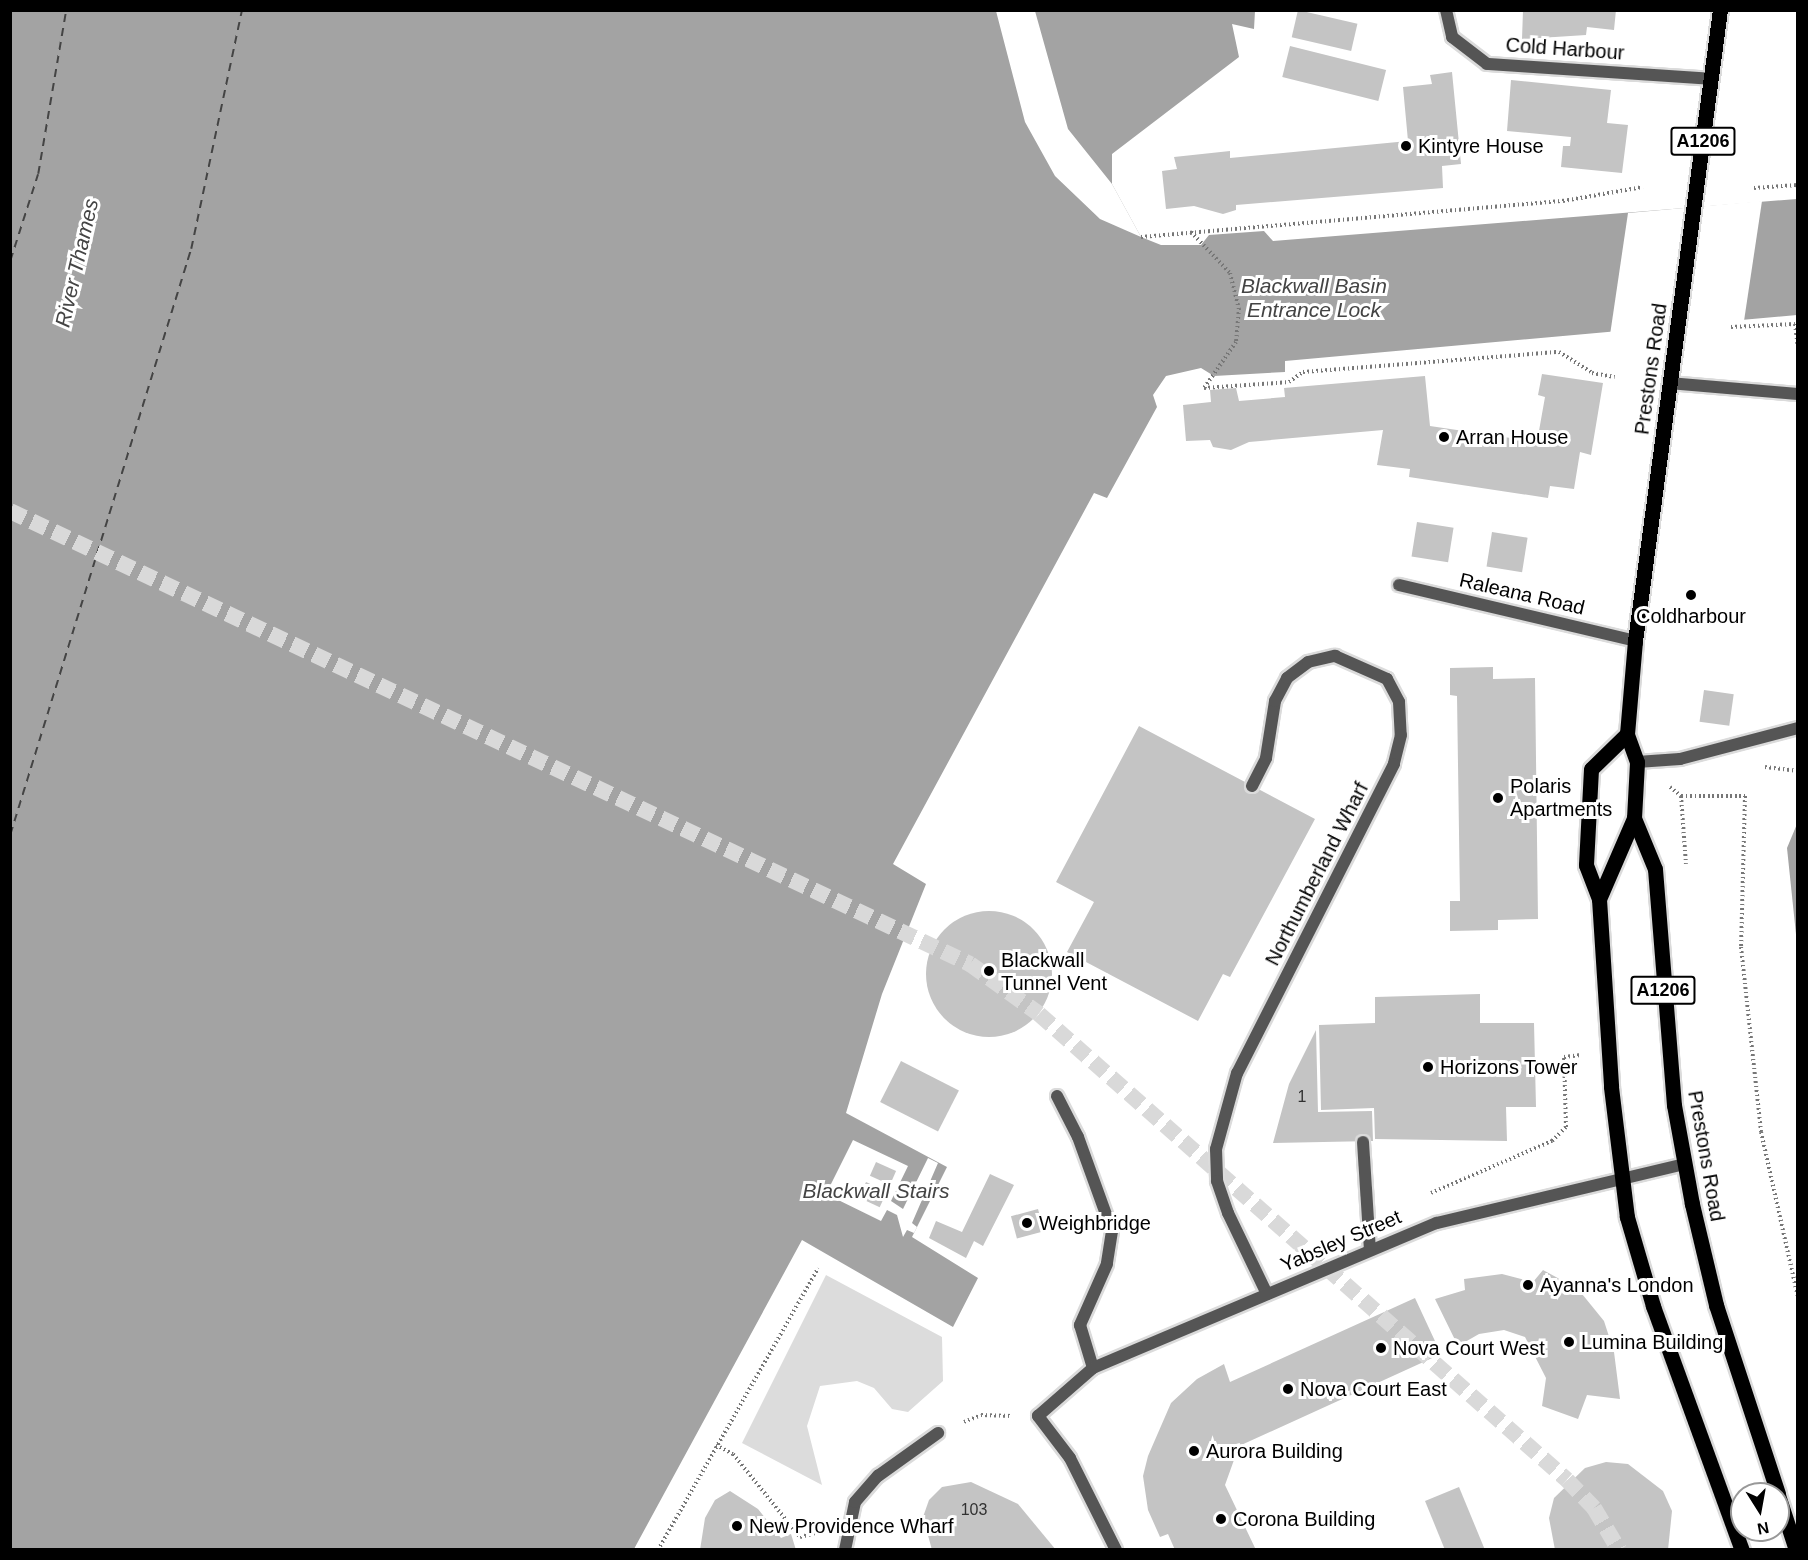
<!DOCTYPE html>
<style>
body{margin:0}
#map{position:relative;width:1808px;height:1560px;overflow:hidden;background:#fff;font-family:Helvetica,sans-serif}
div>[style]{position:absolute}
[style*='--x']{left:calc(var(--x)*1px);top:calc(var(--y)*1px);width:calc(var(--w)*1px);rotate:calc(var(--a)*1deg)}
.green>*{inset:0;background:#dcdcdc}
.water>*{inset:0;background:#a3a3a3}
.pier>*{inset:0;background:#fff}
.ferry>*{height:1.5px;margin-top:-0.75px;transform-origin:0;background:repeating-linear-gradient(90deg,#444 0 8px,transparent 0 14px)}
.building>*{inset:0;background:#c4c4c4;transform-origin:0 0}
.round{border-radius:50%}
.trunk-tunnel>*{height:16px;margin-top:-8px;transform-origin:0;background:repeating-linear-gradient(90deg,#d9d9d9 0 16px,transparent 0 24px)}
.path>*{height:4px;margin-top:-2px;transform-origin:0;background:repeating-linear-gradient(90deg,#777 0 1.5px,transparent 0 4.5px)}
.roads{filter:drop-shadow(2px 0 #dbdbdb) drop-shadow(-2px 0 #dbdbdb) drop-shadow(0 2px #dbdbdb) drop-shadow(0 -2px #dbdbdb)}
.service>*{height:12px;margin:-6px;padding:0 6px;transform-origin:6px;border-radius:6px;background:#555}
.minor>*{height:12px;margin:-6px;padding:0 6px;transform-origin:6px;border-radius:6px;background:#555}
.primary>*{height:15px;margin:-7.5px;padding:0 7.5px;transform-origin:7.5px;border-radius:7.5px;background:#000}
.dots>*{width:16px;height:16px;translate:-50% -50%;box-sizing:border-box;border:3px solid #fff;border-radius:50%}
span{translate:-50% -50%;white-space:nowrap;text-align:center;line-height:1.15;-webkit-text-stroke:6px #fff;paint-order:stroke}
.number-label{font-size:16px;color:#313131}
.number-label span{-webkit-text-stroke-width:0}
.shield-label span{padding:2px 4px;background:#fff;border:2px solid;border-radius:4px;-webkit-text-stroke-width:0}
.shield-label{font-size:18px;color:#000;font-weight:700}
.street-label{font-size:20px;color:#000}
.poi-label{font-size:20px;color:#000}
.left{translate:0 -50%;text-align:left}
.water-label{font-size:21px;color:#444;font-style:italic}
.frame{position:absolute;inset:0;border:12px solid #000;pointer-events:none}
.north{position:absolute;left:1730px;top:1482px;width:60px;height:60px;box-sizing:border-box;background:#fff;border:2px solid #999;border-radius:50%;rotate:169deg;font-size:16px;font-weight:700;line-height:24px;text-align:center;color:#000}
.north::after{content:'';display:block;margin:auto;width:21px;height:27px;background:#000;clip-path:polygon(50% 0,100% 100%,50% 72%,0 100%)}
</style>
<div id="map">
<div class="green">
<i style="clip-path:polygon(826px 1275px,942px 1337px,943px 1381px,908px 1412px,892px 1409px,874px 1388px,857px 1381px,820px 1386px,807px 1426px,822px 1485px,742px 1443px)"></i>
</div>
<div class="water">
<i style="clip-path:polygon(11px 11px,1255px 11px,1254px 29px,1232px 24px,1239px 57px,1112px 154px,1112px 184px,1141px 237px,1161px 245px,1201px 245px,1209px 235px,1264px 231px,1273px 241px,1797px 199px,1797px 315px,1285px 361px,1285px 372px,1214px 376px,1201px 368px,1166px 376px,1153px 395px,1157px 407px,1107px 498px,1094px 493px,893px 864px,926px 884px,882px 994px,846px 1113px,947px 1167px,912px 1237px,978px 1278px,953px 1327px,802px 1240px,634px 1549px,11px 1550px)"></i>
<i style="clip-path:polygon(1797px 824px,1797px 944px,1787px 848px)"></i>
</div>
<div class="pier">
<i style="clip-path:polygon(996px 11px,1035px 11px,1068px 129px,1112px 184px,1141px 237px,1100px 219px,1055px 176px,1025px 122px)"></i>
<i style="clip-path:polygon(1762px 201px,1744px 321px,1610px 335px,1628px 213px)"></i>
<i style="clip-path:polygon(853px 1140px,908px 1166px,891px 1201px,903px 1209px,928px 1158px,938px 1163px,912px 1223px,917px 1227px,914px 1233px,907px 1230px,903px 1237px,897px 1215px,887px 1210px,881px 1221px,826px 1194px)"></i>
</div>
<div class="ferry">
<i style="--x:10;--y:261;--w:91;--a:-72.2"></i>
<i style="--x:38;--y:174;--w:166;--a:-80.3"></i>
<i style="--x:10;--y:835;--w:613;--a:-72.84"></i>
<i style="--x:191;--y:249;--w:244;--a:-78"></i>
</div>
<div class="building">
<i style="left:1298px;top:10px;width:61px;height:28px;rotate:13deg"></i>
<i style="clip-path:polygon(1523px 10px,1616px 10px,1614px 30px,1587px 27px,1586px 35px,1522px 39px)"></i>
<i style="left:1290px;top:46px;width:99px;height:32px;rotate:14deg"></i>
<i style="clip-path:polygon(1452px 72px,1461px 164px,1442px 166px,1443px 188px,1236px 205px,1236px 210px,1223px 214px,1194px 206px,1166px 209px,1162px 171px,1177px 169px,1174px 157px,1230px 151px,1230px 158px,1408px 141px,1403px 87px,1432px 84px,1430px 75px)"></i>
<i style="clip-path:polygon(1511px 80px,1611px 90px,1607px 123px,1628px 125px,1622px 173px,1561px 167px,1563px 146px,1570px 146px,1571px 137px,1507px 131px)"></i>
<i style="clip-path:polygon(1542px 374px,1603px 383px,1591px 455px,1580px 452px,1574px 489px,1550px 486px,1548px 498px,1409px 477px,1410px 469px,1377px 465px,1383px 430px,1249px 442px,1231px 450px,1213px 447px,1210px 440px,1186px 441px,1183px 405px,1211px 402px,1210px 390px,1236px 388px,1239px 401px,1285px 397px,1284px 388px,1425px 376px,1430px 426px,1537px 442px,1545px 397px,1538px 395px)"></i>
<i style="left:1417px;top:522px;width:37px;height:35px;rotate:9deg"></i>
<i style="left:1492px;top:532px;width:36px;height:35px;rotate:9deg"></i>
<i style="clip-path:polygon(1493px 667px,1493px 679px,1535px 678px,1538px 919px,1498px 920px,1498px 930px,1450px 931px,1450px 901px,1460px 901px,1457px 696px,1450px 695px,1450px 668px)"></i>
<i style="left:1704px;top:690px;width:30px;height:32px;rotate:8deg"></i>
<i style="clip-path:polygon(1139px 726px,1315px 819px,1230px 977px,1223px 974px,1198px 1021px,1067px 952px,1094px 902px,1056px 882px)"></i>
<i class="round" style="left:926px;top:911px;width:126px;height:126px"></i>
<i style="clip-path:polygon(1480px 994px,1480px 1023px,1534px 1023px,1536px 1107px,1506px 1107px,1507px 1141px,1375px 1139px,1374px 1108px,1321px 1110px,1319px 1025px,1375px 1023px,1375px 997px)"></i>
<i style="clip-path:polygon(1316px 1030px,1318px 1112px,1372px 1111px,1373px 1141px,1273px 1143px,1289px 1084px)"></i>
<i style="left:901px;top:1061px;width:65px;height:46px;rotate:27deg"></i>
<i style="left:876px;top:1162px;width:22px;height:15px;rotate:24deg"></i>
<i style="clip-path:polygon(990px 1174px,1014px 1185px,983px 1246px,974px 1241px,966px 1258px,929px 1238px,936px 1221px,962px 1232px)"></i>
<i style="left:866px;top:1182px;width:23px;height:17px;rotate:25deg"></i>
<i style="left:1038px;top:1209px;width:23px;height:28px;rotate:75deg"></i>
<i style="clip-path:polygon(1543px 1270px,1578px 1289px,1604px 1321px,1614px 1352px,1620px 1399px,1587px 1395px,1578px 1419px,1542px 1406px,1546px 1378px,1525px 1337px,1504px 1330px,1479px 1334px,1458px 1346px,1435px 1299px,1465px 1290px,1464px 1279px,1502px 1274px,1533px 1282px)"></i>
<i style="clip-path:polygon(1415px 1298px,1441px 1354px,1239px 1446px,1225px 1485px,1256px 1550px,1175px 1550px,1168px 1534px,1160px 1537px,1148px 1510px,1143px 1476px,1148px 1456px,1171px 1403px,1197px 1379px,1224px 1364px,1230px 1382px)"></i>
<i style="clip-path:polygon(1606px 1462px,1628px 1464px,1663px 1491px,1672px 1511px,1668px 1550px,1555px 1550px,1549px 1518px,1554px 1498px,1585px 1468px)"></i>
<i style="clip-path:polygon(971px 1482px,1018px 1504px,1056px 1550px,932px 1550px,923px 1517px,929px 1500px,942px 1487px)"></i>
<i style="clip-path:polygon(1459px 1487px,1485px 1550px,1445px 1550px,1425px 1501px)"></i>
<i style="clip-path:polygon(730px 1491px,758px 1509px,781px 1538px,791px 1534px,796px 1550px,700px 1550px,705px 1518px,715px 1500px)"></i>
</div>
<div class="trunk-tunnel">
<i style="--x:10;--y:511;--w:1062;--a:25.26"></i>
<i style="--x:970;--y:964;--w:85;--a:35.9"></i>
<i style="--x:1039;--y:1014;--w:704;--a:41.43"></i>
<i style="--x:1567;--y:1480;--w:39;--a:46"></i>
<i style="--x:1594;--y:1508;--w:49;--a:59.2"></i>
</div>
<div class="path">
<i style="--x:1754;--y:188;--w:44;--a:-3.9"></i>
<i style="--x:1191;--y:232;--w:57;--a:46.4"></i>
<i style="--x:1230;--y:273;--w:36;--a:76"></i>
<i style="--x:1239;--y:308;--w:34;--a:95"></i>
<i style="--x:1236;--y:342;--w:56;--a:124.8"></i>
<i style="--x:1141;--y:237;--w:424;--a:-4.9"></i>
<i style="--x:1563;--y:201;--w:81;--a:-9.9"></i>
<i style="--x:1731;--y:327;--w:64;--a:-2.7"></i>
<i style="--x:1795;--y:324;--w:23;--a:83"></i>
<i style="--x:1204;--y:388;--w:85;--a:-4"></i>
<i style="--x:1289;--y:382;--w:17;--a:-36"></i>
<i style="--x:1303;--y:372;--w:257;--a:-4.5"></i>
<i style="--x:1559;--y:352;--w:39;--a:32"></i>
<i style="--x:1592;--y:373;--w:23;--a:10"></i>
<i style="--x:1765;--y:767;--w:33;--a:7"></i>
<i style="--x:1670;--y:787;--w:14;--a:39"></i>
<i style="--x:1681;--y:796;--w:68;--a:85.8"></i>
<i style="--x:1681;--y:796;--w:64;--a:0"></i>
<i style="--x:1745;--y:796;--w:151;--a:91.5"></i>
<i style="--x:1741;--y:947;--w:186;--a:83.8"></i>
<i style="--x:1761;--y:1132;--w:169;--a:77.4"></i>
<i style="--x:1431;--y:1193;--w:132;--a:-23.3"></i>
<i style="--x:1552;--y:1141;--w:20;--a:-45"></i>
<i style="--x:1566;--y:1127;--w:70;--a:-91.6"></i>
<i style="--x:1564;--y:1057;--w:17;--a:-7"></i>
<i style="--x:964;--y:1422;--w:18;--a:-22"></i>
<i style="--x:981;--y:1415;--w:31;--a:2"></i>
<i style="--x:716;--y:1445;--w:19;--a:28"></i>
<i style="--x:733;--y:1454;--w:107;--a:51.1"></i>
<i style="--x:800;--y:1537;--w:21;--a:-14"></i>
<i style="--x:658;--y:1550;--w:324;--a:-60.4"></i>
</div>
<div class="roads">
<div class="service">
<i style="--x:1669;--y:383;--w:129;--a:4.9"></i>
<i style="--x:1399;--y:585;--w:243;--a:13.3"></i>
<i style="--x:1637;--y:762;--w:43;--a:-4"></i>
<i style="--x:1680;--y:759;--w:122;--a:-14.7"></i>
<i style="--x:1252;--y:786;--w:31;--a:-63"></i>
<i style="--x:1266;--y:758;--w:58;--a:-81"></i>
<i style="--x:1275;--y:701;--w:26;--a:-62"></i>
<i style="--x:1287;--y:678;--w:26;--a:-37"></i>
<i style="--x:1308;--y:662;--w:28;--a:-13"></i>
<i style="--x:1335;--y:656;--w:57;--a:23.9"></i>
<i style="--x:1387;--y:679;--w:26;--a:62"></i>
<i style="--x:1399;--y:702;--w:33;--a:87"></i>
<i style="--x:1401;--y:735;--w:30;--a:104"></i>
<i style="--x:1394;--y:764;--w:347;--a:116.9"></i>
<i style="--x:1237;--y:1073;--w:79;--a:105.4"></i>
<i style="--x:1216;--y:1149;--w:32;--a:88"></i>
<i style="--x:1217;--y:1181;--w:34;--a:71"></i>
<i style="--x:1228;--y:1213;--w:90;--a:64.3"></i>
<i style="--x:1057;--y:1096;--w:46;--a:62.9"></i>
<i style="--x:1078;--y:1137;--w:100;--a:70.1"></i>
<i style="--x:1112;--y:1231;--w:33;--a:99"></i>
<i style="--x:1107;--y:1264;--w:67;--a:113.9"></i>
<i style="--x:1080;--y:1325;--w:45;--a:73.2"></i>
<i style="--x:1363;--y:1142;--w:107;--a:86.3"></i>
<i style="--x:845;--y:1550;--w:49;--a:-78.2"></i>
<i style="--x:855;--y:1502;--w:35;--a:-49"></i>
<i style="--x:878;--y:1476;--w:74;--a:-35.6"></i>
</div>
<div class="minor">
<i style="--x:1446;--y:10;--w:28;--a:77"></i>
<i style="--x:1452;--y:37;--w:44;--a:37.6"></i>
<i style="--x:1487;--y:64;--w:225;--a:3.8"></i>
<i style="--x:1116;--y:1550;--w:103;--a:-116.6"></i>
<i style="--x:1070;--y:1458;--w:53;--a:-127.3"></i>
<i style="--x:1038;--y:1416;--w:73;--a:-41.1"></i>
<i style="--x:1093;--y:1368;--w:373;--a:-22.9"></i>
<i style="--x:1437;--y:1223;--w:255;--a:-13.4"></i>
</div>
<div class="primary">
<i style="--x:1627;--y:734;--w:50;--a:135.8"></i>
<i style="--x:1591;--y:769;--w:96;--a:93"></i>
<i style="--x:1586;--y:865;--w:36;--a:69"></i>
<i style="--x:1599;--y:899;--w:188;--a:86.3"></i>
<i style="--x:1611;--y:1087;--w:131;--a:83"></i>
<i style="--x:1627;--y:1217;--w:93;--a:73.7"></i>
<i style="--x:1653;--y:1306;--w:260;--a:70"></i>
<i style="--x:1634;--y:818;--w:55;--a:67.6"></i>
<i style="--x:1655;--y:869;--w:237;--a:85.4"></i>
<i style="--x:1674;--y:1105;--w:101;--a:79.7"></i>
<i style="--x:1692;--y:1204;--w:104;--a:76.6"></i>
<i style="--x:1716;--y:1305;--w:199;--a:71.8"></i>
<i style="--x:1599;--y:899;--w:88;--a:-66.6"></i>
<i style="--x:1634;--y:818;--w:56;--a:-86.9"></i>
<i style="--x:1637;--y:762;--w:30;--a:-110"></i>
<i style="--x:1627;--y:734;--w:93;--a:-85.1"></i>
<i style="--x:1635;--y:641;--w:637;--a:-82.33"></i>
<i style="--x:1778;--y:1495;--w:58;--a:71.9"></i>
</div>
</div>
<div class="dots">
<i style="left:1406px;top:146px;background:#000"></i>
<i style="left:1444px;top:437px;background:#000"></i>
<i style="left:1691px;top:595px;background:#000"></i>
<i style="left:1498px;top:798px;background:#000"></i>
<i style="left:989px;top:971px;background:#000"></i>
<i style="left:1428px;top:1067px;background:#000"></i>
<i style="left:1027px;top:1223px;background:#000"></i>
<i style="left:1528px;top:1285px;background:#000"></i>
<i style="left:1569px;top:1342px;background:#000"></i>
<i style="left:1381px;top:1348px;background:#000"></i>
<i style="left:1288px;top:1389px;background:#000"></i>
<i style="left:1194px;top:1451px;background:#000"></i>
<i style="left:1221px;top:1519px;background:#000"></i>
<i style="left:737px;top:1526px;background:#000"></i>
</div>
<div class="number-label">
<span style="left:1302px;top:1097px">1</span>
<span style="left:974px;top:1510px">103</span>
</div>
<div class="shield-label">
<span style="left:1703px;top:141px">A1206</span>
<span style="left:1663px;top:990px">A1206</span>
</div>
<div class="street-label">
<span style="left:1565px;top:49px;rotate:4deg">Cold Harbour</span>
<span style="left:1651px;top:369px;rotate:-82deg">Prestons Road</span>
<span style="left:1522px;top:594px;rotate:13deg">Raleana Road</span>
<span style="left:1317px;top:874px;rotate:-63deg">Northumberland Wharf</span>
<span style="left:1706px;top:1156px;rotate:80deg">Prestons Road</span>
<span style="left:1341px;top:1241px;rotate:-23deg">Yabsley Street</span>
</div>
<div class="poi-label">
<span class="left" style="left:1418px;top:146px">Kintyre House</span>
<span class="left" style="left:1456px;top:437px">Arran House</span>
<span style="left:1691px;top:616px">Coldharbour</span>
<span class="left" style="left:1510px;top:798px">Polaris<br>Apartments</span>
<span class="left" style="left:1001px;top:972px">Blackwall<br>Tunnel Vent</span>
<span class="left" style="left:1440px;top:1067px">Horizons Tower</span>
<span class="left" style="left:1039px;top:1223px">Weighbridge</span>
<span class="left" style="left:1540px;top:1285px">Ayanna's London</span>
<span class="left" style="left:1581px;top:1342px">Lumina Building</span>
<span class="left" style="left:1393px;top:1348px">Nova Court West</span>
<span class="left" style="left:1300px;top:1389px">Nova Court East</span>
<span class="left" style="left:1206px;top:1451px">Aurora Building</span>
<span class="left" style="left:1233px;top:1519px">Corona Building</span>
<span class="left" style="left:749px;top:1526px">New Providence Wharf</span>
</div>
<div class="water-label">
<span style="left:77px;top:263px;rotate:-77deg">River Thames</span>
<span style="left:1314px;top:298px">Blackwall Basin<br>Entrance Lock</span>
<span style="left:876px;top:1191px">Blackwall Stairs</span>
</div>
<div class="frame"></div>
<div class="north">N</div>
</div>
